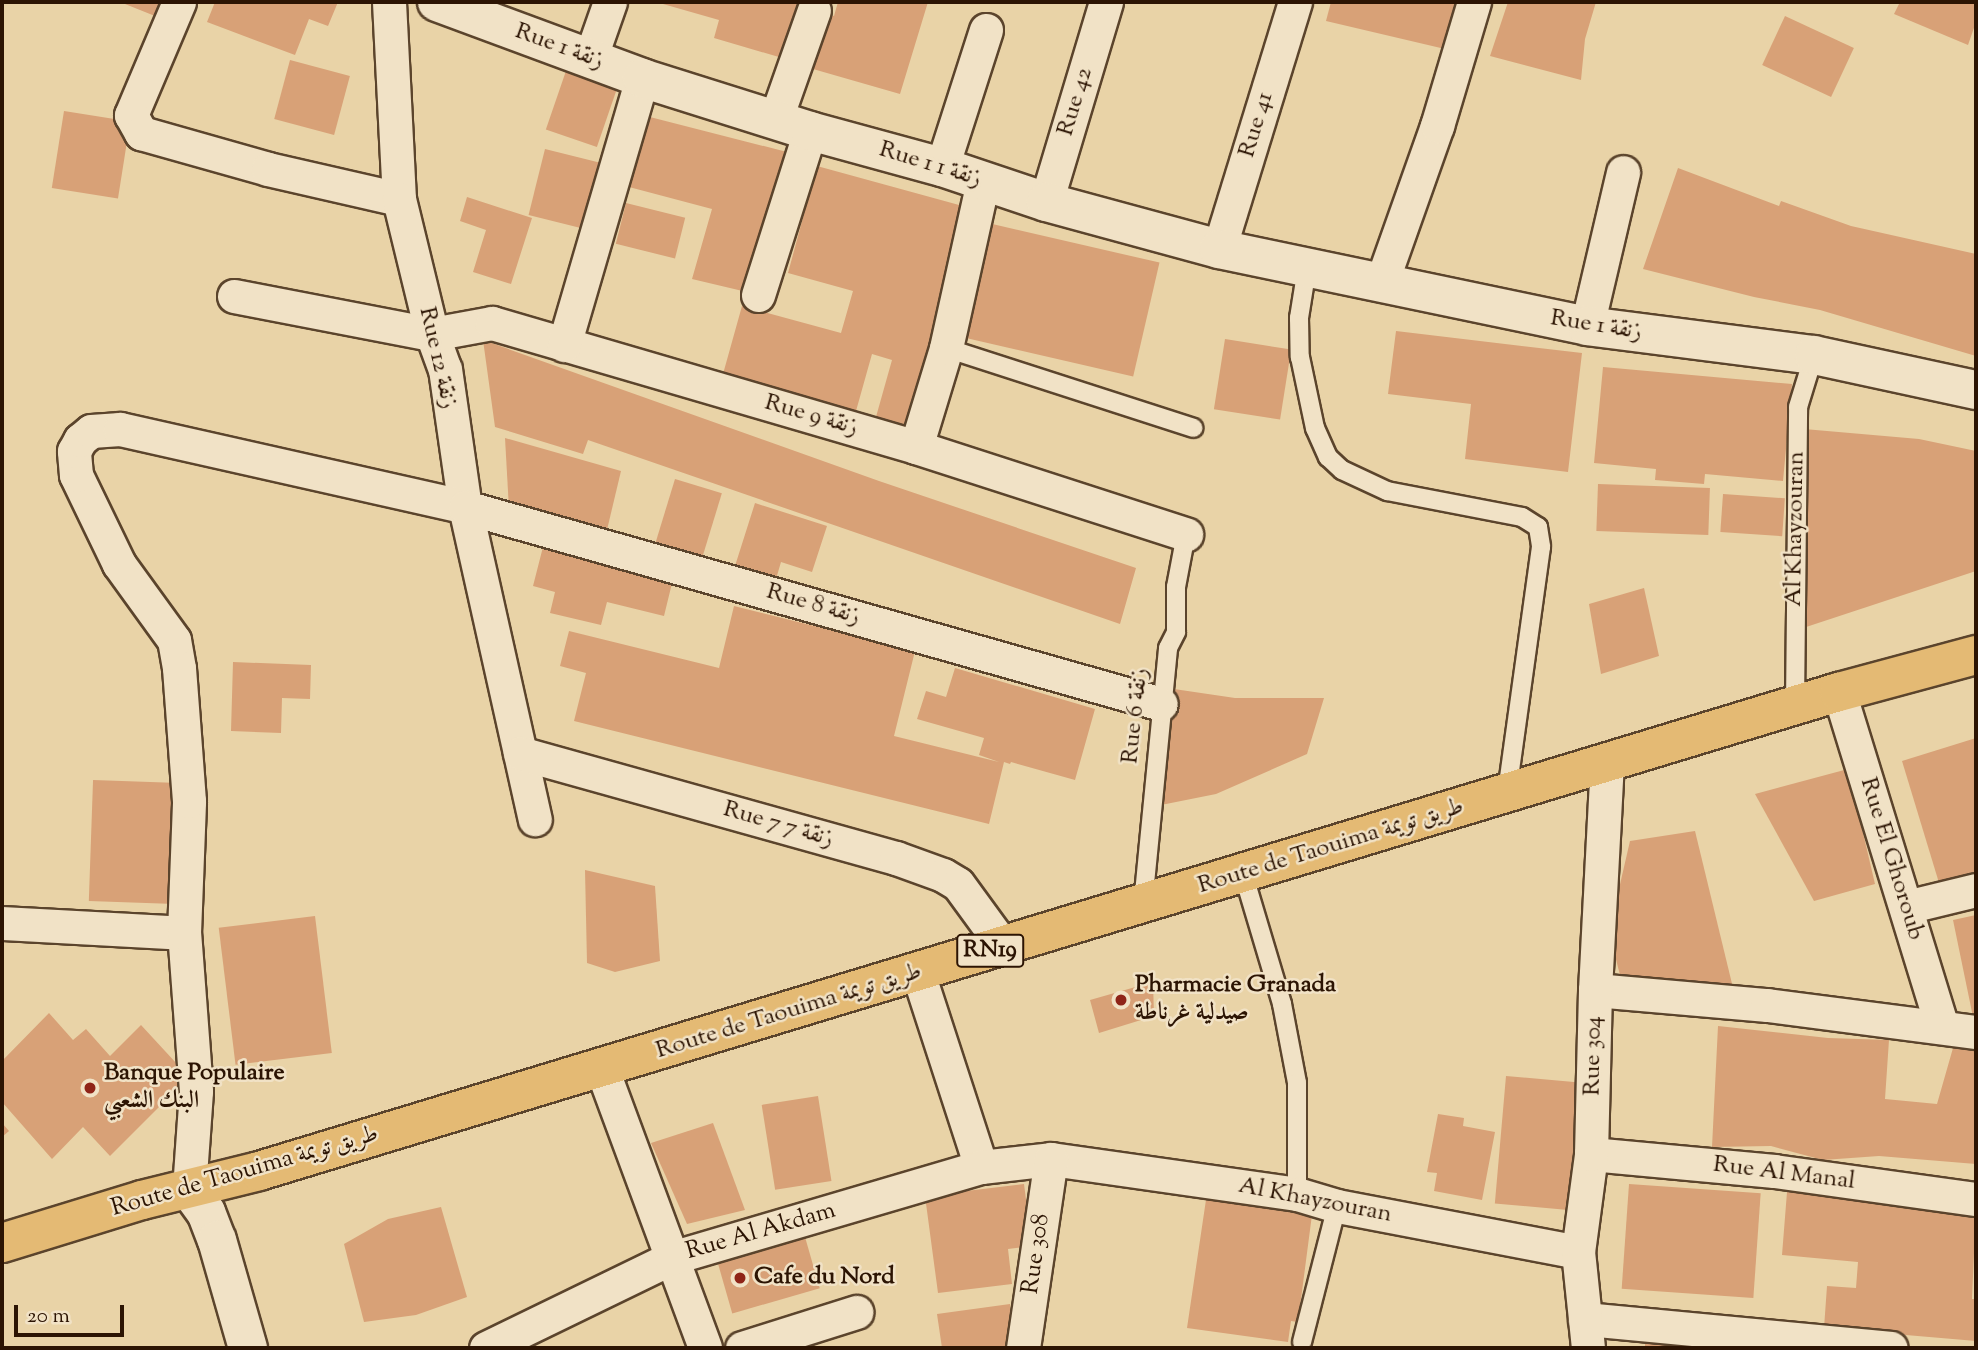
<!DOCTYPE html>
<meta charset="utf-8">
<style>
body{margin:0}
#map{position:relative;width:1978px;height:1350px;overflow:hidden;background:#e9d3a7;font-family:"Sorts Mill Goudy",Amiri,serif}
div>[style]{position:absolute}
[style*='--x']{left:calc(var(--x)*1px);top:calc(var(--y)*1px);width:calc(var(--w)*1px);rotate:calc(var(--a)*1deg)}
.building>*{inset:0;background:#d8a177;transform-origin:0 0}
.roads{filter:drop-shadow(2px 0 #5b442c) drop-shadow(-2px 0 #5b442c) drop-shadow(0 2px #5b442c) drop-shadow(0 -2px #5b442c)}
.service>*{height:18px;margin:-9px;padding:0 9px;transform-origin:9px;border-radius:9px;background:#f1e2c6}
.minor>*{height:33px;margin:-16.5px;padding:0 16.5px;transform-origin:16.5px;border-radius:16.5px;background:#f1e2c6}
.tertiary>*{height:38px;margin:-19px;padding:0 19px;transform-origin:19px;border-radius:19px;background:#f1e2c6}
.secondary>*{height:38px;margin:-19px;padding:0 19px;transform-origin:19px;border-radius:19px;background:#f1e2c6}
.primary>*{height:38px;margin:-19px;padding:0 19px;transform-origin:19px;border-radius:19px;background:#e4ba74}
.dots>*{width:19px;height:19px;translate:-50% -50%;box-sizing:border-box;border:4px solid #f1e2c6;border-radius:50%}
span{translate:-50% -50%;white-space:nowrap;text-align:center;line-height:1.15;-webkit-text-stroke:5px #f1e2c6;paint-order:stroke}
.shield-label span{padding:2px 5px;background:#f1e2c6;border:2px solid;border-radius:5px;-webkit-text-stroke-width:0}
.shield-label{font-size:23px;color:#2c1403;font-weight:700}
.street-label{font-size:24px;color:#2c1403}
.poi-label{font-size:24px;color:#2c1403;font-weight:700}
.left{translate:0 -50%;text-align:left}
.frame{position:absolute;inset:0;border:4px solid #2c1403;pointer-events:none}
.scale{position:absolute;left:14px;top:1305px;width:110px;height:32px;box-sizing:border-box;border:4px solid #2c1403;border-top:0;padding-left:9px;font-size:21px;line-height:24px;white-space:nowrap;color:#2c1403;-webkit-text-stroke:5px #f1e2c6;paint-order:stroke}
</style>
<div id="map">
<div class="building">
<i style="clip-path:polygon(120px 2px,166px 2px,160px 18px)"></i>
<i style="clip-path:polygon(215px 2px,338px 2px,328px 26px,309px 19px,295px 55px,207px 22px)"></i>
<i style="clip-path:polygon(656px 2px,806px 2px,789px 60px,714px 38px,719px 20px)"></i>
<i style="clip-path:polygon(838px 2px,928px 2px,900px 94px,813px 69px,828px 14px,834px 16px)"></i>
<i style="clip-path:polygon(1331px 2px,1456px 2px,1445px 49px,1326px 21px)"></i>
<i style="clip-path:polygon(1508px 2px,1596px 2px,1585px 39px,1581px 80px,1490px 56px)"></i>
<i style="clip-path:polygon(1900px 2px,1976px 2px,1976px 22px,1968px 45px,1894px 14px)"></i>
<i style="left:1785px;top:16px;width:76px;height:54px;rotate:25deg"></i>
<i style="left:290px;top:60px;width:62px;height:61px;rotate:15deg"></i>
<i style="left:567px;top:68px;width:54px;height:65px;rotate:19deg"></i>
<i style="left:64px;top:111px;width:67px;height:78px;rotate:9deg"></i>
<i style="clip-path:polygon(646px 116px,787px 152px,751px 293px,692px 279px,712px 209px,629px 187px)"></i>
<i style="left:545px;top:149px;width:61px;height:68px;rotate:14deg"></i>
<i style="clip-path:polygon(817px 166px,970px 208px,907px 434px,874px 424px,892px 360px,872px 354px,856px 411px,723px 374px,742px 306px,841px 333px,853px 291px,788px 273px)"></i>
<i style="clip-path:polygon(1678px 168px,1779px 206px,1781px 201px,1851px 226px,1976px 254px,1976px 356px,1820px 310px,1754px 297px,1643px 269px)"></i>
<i style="clip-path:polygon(467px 197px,532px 218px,511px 284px,473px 272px,486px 230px,460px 221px)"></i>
<i style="left:626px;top:203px;width:61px;height:42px;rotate:14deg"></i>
<i style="left:988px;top:223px;width:176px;height:117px;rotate:13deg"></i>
<i style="clip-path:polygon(1396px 331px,1582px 353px,1568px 472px,1465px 459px,1471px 404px,1388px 394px)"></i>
<i style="left:1225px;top:339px;width:67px;height:71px;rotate:9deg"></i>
<i style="clip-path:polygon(483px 340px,879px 481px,1136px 568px,1120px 624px,588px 440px,583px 454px,495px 427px)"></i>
<i style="clip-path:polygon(1603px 367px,1792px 384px,1783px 481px,1705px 474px,1704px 484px,1655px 480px,1656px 469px,1594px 463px)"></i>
<i style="clip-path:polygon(1804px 429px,1919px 439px,1976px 451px,1976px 571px,1800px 629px)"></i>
<i style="clip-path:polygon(505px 438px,621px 471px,606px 534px,509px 509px)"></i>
<i style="left:675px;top:479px;width:49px;height:77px;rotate:17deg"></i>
<i style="left:1598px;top:484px;width:112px;height:47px;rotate:2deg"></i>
<i style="left:1723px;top:494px;width:62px;height:38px;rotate:4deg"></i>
<i style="clip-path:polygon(755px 503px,827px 526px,812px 572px,781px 562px,776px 579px,735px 566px)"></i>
<i style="clip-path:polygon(544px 543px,674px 575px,664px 616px,607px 602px,601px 625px,550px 613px,555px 592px,533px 586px)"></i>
<i style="clip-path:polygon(1644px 588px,1659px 656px,1601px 674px,1589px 604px)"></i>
<i style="clip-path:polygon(734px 606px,915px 651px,894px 736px,999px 762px,979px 755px,984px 738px,917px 719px,926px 691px,946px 697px,955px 668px,1095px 709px,1075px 780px,1011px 762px,1010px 764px,1004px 762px,989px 824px,574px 721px,586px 673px,560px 666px,569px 631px,719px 668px)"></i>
<i style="clip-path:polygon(233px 662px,311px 665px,310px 699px,282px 698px,281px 733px,231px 731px)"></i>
<i style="clip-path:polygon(1174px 689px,1235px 698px,1324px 698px,1307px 754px,1216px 794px,1161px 805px)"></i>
<i style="clip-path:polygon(1976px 738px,1976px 886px,1943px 896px,1902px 761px)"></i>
<i style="clip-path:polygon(1848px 769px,1875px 884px,1814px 901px,1755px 794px)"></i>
<i style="left:179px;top:783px;width:121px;height:86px;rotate:92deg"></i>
<i style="clip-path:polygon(1695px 831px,1734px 992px,1620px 975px,1609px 932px,1630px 841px)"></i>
<i style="clip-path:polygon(585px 870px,655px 886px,660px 961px,615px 972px,587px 963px)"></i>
<i style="clip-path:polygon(1976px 915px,1976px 1016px,1973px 1017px,1953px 920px)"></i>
<i style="left:315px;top:916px;width:138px;height:97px;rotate:83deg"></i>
<i style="clip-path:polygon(1153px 982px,1154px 1016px,1099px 1033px,1090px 1000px)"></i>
<i style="clip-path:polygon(49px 1013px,73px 1040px,86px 1029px,110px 1056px,141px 1025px,189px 1077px,110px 1156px,83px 1127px,52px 1159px,2px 1102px,2px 1061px)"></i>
<i style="clip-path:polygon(1718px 1026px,1828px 1038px,1889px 1040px,1885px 1099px,1937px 1104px,1953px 1048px,1976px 1048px,1976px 1164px,1879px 1156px,1823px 1160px,1771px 1146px,1712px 1147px)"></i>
<i style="left:1506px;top:1076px;width:82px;height:128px;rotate:5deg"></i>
<i style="left:818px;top:1096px;width:86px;height:57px;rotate:81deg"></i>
<i style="clip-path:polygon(1438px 1114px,1464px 1118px,1463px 1126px,1495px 1132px,1482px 1200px,1434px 1191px,1437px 1173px,1427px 1172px)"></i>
<i style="clip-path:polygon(2px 1123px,9px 1131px,2px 1137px)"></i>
<i style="clip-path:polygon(713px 1123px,745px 1210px,687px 1224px,651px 1143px)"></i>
<i style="clip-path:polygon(1024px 1184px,1032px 1246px,1008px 1249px,1012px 1284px,938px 1293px,925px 1196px)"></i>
<i style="left:1629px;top:1184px;width:132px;height:105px;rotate:4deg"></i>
<i style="clip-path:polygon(1787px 1192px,1976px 1208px,1972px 1299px,1976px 1299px,1976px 1341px,1824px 1328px,1827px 1286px,1856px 1288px,1858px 1262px,1782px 1255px)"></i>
<i style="clip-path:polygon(1207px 1193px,1313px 1207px,1298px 1322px,1291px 1321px,1288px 1342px,1187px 1328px)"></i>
<i style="clip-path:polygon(441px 1207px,467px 1297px,416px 1315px,364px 1322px,344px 1244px,388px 1219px)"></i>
<i style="left:801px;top:1223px;width:68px;height:91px;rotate:74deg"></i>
<i style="clip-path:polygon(1010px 1304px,1016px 1348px,942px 1348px,937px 1314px)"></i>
<i style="clip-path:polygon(1645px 1341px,1703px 1346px,1703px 1348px,1645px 1348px)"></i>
</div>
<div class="roads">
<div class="service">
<i style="--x:1307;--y:268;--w:51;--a:99.1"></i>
<i style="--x:1299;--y:318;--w:39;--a:89"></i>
<i style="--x:1300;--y:357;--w:73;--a:78.1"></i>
<i style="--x:1315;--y:428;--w:32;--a:66"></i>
<i style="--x:1328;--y:457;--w:19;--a:43"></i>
<i style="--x:1342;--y:470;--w:50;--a:25"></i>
<i style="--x:1387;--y:491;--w:137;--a:10.9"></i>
<i style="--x:1522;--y:517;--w:19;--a:32"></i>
<i style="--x:1538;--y:527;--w:20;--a:81"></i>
<i style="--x:1541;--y:547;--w:248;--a:97.9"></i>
<i style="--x:946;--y:348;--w:260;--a:17.9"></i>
<i style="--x:1795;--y:705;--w:298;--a:-89.4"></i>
<i style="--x:1798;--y:407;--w:54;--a:-72.9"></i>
<i style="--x:1243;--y:873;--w:137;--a:73.4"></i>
<i style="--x:1282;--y:1004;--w:80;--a:79.2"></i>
<i style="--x:1297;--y:1083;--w:111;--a:90"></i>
<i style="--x:1143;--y:904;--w:257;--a:-84.4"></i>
<i style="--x:1168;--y:648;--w:18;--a:-63"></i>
<i style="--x:1176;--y:632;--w:45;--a:-90"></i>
<i style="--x:1176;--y:587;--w:54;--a:-79.3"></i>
<i style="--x:1302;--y:1342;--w:140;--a:-75.6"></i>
</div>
<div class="minor">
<i style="--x:179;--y:2;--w:123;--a:113"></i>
<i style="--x:131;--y:115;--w:21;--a:61"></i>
<i style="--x:141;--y:133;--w:132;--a:15.8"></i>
<i style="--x:268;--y:169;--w:134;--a:12.9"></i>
<i style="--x:389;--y:2;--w:197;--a:87.1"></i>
<i style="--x:399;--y:199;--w:139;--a:76.3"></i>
<i style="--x:432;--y:334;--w:37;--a:70"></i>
<i style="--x:445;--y:369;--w:139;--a:81.8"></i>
<i style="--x:465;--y:507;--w:320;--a:77.4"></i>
<i style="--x:590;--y:59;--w:60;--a:-70.7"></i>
<i style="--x:776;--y:118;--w:114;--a:-70.6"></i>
<i style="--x:942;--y:167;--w:144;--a:-72.2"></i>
<i style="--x:1046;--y:202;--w:209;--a:-73.3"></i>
<i style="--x:1219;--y:249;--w:258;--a:-72.9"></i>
<i style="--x:1381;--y:284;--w:168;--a:-70.5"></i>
<i style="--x:1437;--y:126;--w:129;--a:-73.4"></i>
<i style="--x:758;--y:295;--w:172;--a:-72.4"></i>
<i style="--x:234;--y:296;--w:202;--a:10.9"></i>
<i style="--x:432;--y:334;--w:61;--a:-10.4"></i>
<i style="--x:492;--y:323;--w:442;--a:16.3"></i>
<i style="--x:916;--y:447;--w:284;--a:17.9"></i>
<i style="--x:1587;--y:326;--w:158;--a:-76.8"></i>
<i style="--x:564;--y:345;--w:278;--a:-73.7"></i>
<i style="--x:916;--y:447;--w:103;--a:-73.1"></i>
<i style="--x:946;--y:348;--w:171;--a:-77.5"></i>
<i style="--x:1839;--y:692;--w:350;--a:72.9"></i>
<i style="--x:520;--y:753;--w:390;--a:15.6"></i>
<i style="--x:896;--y:858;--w:50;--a:19.9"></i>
<i style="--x:943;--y:875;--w:17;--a:31"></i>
<i style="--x:958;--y:884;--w:78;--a:53.9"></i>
<i style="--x:1906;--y:907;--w:72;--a:-13.7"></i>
<i style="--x:2;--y:923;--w:182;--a:3.1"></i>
<i style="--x:918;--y:973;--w:204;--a:72"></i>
<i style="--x:1595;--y:990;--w:173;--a:5"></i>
<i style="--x:1767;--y:1005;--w:211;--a:7.4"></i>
<i style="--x:602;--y:1069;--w:297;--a:69.7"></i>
<i style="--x:1591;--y:1154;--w:184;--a:5.3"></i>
<i style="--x:1774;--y:1171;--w:204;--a:7.9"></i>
<i style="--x:189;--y:1189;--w:98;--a:-85.9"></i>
<i style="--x:196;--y:1091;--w:158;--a:-94.3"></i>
<i style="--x:184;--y:933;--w:132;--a:-87.8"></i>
<i style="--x:189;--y:801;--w:133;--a:-94.3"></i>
<i style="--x:179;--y:668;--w:28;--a:-100"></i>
<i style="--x:174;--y:640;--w:94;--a:-125.9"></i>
<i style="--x:119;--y:564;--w:99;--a:-115.8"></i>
<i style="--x:76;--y:475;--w:24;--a:-95"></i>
<i style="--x:74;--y:451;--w:13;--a:-61"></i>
<i style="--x:80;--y:440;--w:14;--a:-39"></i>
<i style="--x:91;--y:431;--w:29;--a:-4"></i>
<i style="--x:120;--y:429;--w:354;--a:12.7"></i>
<i style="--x:465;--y:507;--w:723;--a:15.8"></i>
<i style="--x:1585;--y:1319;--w:307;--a:5.4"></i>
<i style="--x:486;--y:1348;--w:206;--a:-25.9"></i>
<i style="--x:671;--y:1258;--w:323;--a:-16.4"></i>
<i style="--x:981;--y:1167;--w:70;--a:-6.5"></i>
<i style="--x:1051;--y:1159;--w:248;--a:8.1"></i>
<i style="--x:1297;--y:1194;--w:42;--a:16.7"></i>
<i style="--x:1337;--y:1206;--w:245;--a:10.8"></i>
<i style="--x:742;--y:1348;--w:120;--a:-17.5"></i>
<i style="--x:1023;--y:1348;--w:191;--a:-81.6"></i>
<i style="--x:1588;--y:1348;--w:97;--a:-95.9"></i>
<i style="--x:1578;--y:1252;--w:99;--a:-82.4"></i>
<i style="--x:1591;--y:1154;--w:164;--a:-88.6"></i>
<i style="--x:1595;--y:990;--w:227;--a:-87"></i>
</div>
<div class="tertiary">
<i style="--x:437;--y:2;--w:219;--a:20.3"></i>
<i style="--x:642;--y:78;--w:176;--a:17.5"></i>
<i style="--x:810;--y:131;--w:137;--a:15.3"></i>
<i style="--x:942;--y:167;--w:110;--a:18.6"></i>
<i style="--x:1046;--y:202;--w:179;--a:15.2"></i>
<i style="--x:1219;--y:249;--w:376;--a:11.8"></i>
<i style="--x:1587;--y:326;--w:229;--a:7.3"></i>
<i style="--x:1814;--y:355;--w:166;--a:12.2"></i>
</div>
<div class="secondary">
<i style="--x:189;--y:1189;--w:29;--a:54"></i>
<i style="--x:206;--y:1212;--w:30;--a:69"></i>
<i style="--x:217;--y:1240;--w:112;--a:74"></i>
</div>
<div class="primary">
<i style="--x:2;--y:1243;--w:146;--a:-17.1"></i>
<i style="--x:142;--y:1200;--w:121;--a:-13.9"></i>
<i style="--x:259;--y:1171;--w:1651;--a:-16.87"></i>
<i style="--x:1839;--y:692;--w:142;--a:-15.1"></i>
</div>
</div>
<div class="dots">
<i style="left:1121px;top:1000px;background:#8f2418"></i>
<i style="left:90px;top:1088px;background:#8f2418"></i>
<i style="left:740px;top:1278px;background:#8f2418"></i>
</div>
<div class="shield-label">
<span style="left:990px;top:951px">RN19</span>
</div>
<div class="street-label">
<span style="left:559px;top:47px;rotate:20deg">Rue 1 زنقة</span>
<span style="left:1076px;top:102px;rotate:-73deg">Rue 42</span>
<span style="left:1257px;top:125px;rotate:-73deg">Rue 41</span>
<span style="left:930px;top:165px;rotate:17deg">Rue 1 زنقة 1</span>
<span style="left:1596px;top:326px;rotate:9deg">Rue 1 زنقة</span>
<span style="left:437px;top:358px;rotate:77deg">Rue 12 زنقة</span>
<span style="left:811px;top:416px;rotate:16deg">Rue 9 زنقة</span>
<span style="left:1796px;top:529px;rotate:-89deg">Al Khayzouran</span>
<span style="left:813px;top:605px;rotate:16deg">Rue 8 زنقة</span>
<span style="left:1136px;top:716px;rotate:-84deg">Rue 6 زنقة</span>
<span style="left:778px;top:825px;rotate:16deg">Rue 7 زنقة 7</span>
<span style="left:1331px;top:847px;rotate:-17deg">Route de Taouima طريق تويمة</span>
<span style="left:1891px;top:859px;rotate:73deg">Rue El Ghoroub</span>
<span style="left:789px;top:1012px;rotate:-17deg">Route de Taouima طريق تويمة</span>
<span style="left:1594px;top:1056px;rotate:-89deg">Rue 304</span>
<span style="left:245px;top:1172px;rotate:-16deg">Route de Taouima طريق تويمة</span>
<span style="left:1784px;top:1174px;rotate:7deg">Rue Al Manal</span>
<span style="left:1315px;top:1201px;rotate:11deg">Al Khayzouran</span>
<span style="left:761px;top:1232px;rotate:-16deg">Rue Al Akdam</span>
<span style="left:1037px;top:1254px;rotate:-82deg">Rue 308</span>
</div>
<div class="poi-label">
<span class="left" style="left:1135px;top:1000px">Pharmacie Granada<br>صيدلية غرناطة</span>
<span class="left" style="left:104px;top:1088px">Banque Populaire<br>البنك الشعبي</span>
<span class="left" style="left:754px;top:1278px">Cafe du Nord</span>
</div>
<div class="frame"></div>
<div class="scale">20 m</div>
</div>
